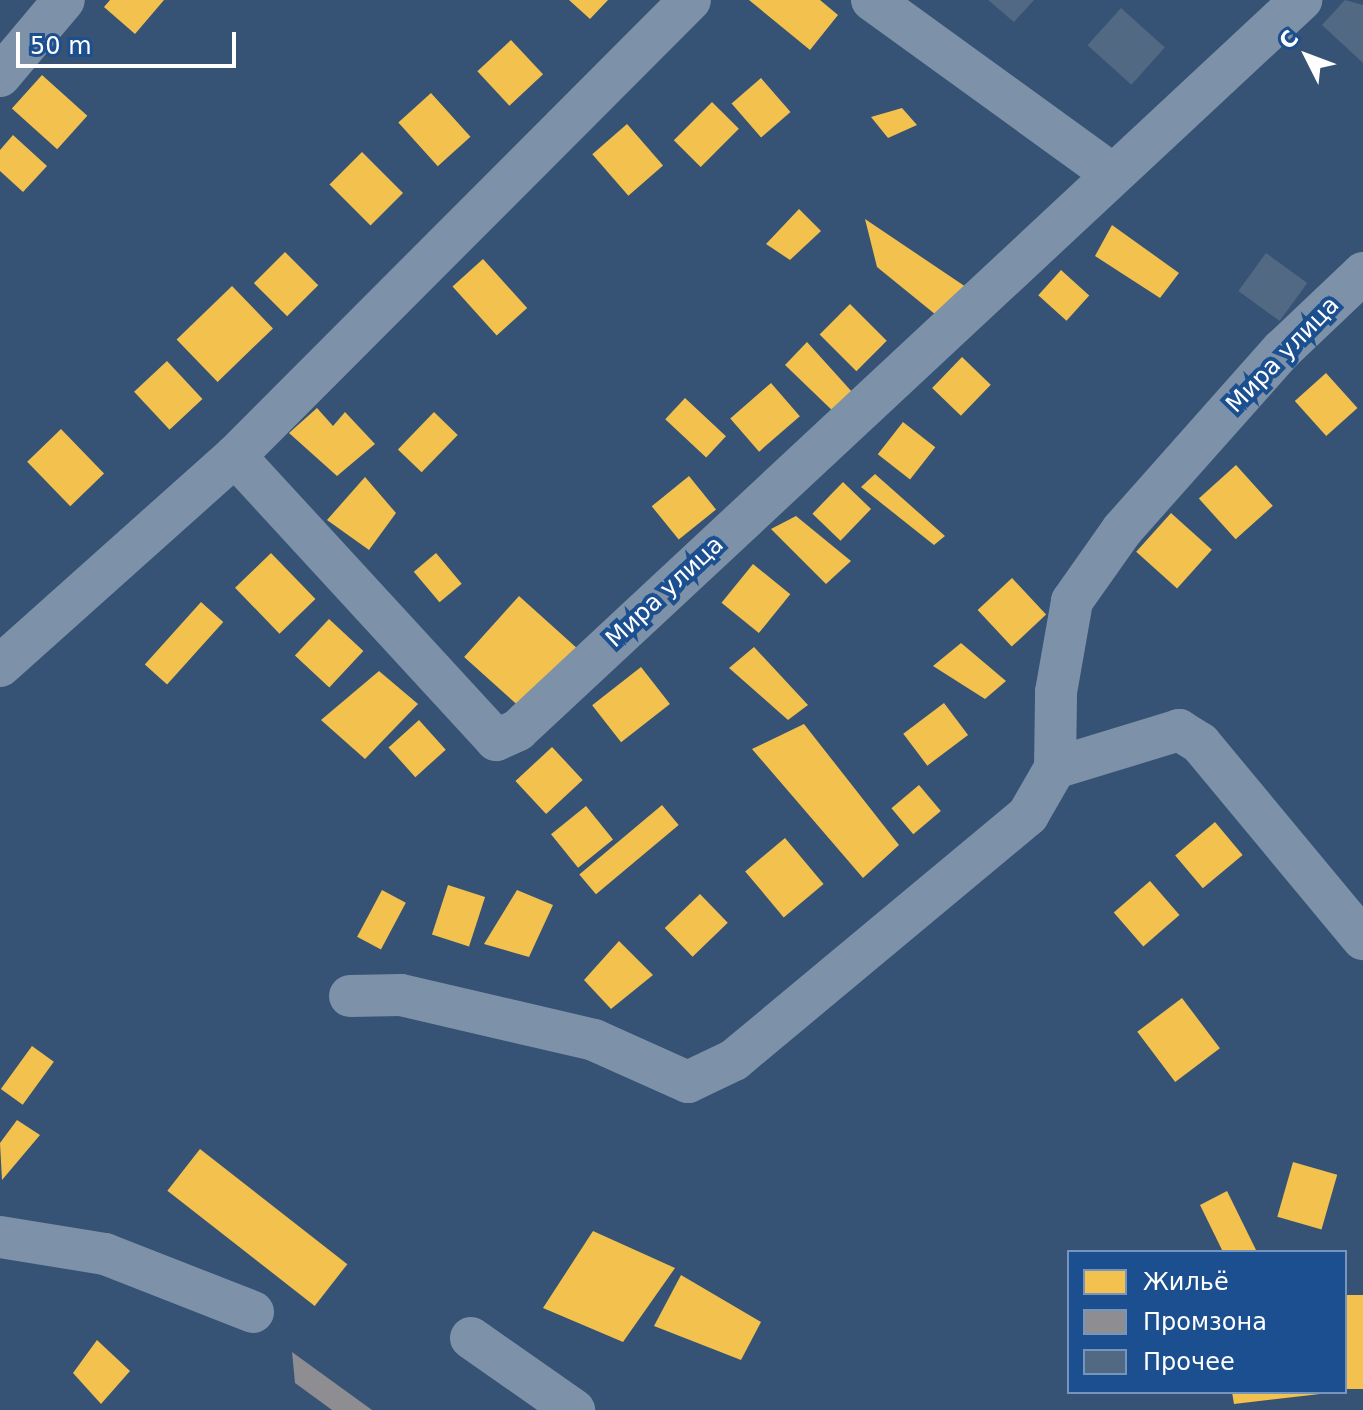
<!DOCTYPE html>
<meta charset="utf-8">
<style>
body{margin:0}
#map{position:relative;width:1363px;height:1410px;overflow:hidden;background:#365274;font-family:"DejaVu Sans",sans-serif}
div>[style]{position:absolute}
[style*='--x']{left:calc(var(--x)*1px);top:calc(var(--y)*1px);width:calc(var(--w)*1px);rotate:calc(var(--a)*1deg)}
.homes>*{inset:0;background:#f2c14e;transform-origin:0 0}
.industry>*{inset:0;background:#8d8d92}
.building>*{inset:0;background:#526984;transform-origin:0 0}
.minor>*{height:42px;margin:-21px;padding:0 21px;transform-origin:21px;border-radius:21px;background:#7d92a8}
span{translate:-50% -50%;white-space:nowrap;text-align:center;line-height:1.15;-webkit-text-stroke:8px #1b4f8f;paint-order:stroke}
.street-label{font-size:24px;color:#fff}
.legend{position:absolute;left:1067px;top:1250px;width:280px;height:144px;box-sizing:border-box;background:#1b4f8f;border:2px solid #7695bc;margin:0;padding:10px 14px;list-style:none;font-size:24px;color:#fff}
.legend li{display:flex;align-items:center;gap:16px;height:40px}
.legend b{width:40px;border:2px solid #7695bc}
.north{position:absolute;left:1267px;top:16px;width:80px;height:80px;-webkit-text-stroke:6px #1b4f8f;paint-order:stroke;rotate:312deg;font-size:22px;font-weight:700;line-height:32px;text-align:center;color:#fff}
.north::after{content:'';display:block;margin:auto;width:28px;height:36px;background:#fff;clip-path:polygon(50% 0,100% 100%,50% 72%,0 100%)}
.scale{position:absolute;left:16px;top:32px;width:220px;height:36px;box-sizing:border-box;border:4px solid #fff;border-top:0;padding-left:10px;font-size:24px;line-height:28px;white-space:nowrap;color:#fff;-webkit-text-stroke:6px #1b4f8f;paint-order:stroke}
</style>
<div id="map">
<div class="homes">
<i style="clip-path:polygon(110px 0,164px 0,135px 34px,104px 7px)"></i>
<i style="clip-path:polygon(569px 0,608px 0,590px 19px)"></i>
<i style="clip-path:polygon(749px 0,820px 0,838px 15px,810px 50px)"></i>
<i style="left:511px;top:40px;width:47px;height:46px;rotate:47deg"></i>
<i style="left:42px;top:75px;width:61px;height:45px;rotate:42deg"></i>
<i style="left:761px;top:78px;width:45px;height:39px;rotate:49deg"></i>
<i style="left:431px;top:93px;width:59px;height:44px;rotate:48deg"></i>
<i style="left:712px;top:102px;width:38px;height:54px;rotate:45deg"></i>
<i style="clip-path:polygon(902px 108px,917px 125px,888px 138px,871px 117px)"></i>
<i style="left:627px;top:124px;width:55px;height:46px;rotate:49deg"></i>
<i style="clip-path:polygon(13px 135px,47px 166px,23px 192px,0 171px,0 150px)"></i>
<i style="left:362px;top:152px;width:58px;height:46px;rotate:45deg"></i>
<i style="clip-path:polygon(799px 209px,821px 231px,790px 260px,766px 244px)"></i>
<i style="clip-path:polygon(865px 219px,966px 287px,941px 319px,877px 267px)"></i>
<i style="clip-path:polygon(1112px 225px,1179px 273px,1160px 298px,1095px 256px)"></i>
<i style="left:285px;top:252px;width:47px;height:44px;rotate:45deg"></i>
<i style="left:483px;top:259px;width:66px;height:41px;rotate:48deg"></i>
<i style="left:1061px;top:270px;width:38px;height:34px;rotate:42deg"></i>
<i style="left:232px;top:286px;width:59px;height:77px;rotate:46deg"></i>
<i style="left:850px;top:304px;width:52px;height:43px;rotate:45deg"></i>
<i style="clip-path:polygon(807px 342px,853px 393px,837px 415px,785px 365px)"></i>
<i style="left:962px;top:357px;width:40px;height:43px;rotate:44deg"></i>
<i style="left:167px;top:361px;width:52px;height:45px;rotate:47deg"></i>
<i style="left:1326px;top:373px;width:47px;height:42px;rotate:48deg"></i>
<i style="left:771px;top:383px;width:44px;height:54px;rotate:49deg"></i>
<i style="left:685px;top:398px;width:56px;height:29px;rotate:43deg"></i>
<i style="clip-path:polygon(317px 408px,333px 426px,345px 412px,375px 444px,337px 476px,289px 433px)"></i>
<i style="left:434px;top:412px;width:33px;height:52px;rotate:44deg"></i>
<i style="left:903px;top:422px;width:41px;height:41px;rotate:38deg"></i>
<i style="left:61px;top:429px;width:62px;height:47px;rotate:46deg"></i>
<i style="left:1236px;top:465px;width:55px;height:50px;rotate:48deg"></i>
<i style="clip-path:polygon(875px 474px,945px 536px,934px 545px,861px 487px)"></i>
<i style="left:689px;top:476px;width:43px;height:48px;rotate:51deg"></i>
<i style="clip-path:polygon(365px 477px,396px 513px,369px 550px,327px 520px)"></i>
<i style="left:843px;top:482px;width:39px;height:44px;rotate:44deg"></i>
<i style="left:1171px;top:513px;width:55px;height:52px;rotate:42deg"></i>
<i style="clip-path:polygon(796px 516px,851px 561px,826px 584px,771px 529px)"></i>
<i style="left:271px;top:553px;width:64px;height:50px;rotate:46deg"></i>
<i style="left:436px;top:553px;width:40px;height:29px;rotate:50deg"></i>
<i style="left:753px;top:564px;width:48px;height:50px;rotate:39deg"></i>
<i style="left:1012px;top:578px;width:50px;height:47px;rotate:47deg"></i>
<i style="left:519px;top:596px;width:83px;height:82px;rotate:42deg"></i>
<i style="left:201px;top:602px;width:30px;height:84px;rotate:42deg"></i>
<i style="left:329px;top:619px;width:47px;height:50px;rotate:43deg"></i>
<i style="clip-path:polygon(961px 643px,1006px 681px,985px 699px,933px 666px)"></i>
<i style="clip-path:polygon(754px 647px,808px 705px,788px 720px,729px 668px)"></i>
<i style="left:641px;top:667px;width:47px;height:62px;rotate:52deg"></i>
<i style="clip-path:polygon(379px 671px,418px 704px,365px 759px,321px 720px)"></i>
<i style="left:944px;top:703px;width:40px;height:51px;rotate:53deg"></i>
<i style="left:419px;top:720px;width:40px;height:41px;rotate:48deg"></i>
<i style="clip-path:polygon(804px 724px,899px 845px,863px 878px,752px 749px)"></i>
<i style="left:552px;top:747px;width:45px;height:50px;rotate:47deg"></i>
<i style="left:919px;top:785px;width:34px;height:36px;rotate:50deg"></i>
<i style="left:662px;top:805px;width:26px;height:108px;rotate:50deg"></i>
<i style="left:586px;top:806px;width:43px;height:45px;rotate:51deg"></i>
<i style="left:1215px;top:822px;width:43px;height:52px;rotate:50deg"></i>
<i style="left:785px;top:838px;width:60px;height:52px;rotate:50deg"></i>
<i style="left:1150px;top:881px;width:45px;height:48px;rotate:49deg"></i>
<i style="left:448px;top:885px;width:39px;height:52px;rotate:18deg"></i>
<i style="left:382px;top:890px;width:27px;height:53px;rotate:28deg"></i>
<i style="clip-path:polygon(517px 890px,553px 905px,529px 957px,484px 944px)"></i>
<i style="left:700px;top:894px;width:40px;height:49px;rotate:46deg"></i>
<i style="clip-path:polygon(619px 941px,653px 975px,611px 1009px,584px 980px)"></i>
<i style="left:1182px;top:998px;width:63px;height:56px;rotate:53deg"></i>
<i style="left:32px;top:1046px;width:27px;height:53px;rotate:36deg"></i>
<i style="clip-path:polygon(17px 1120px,40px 1135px,2px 1180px,0 1143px)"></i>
<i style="left:200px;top:1149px;width:187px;height:53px;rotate:38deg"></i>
<i style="left:1293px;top:1162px;width:46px;height:57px;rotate:16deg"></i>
<i style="clip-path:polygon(1227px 1191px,1257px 1252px,1223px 1252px,1200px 1205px)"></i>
<i style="clip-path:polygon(593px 1231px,675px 1268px,623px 1342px,543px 1308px)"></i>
<i style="clip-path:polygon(681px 1275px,761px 1322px,741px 1360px,654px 1326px)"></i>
<i style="left:1363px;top:1295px;width:94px;height:18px;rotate:90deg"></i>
<i style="clip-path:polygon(97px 1340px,130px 1371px,101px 1404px,73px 1373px)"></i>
<i style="clip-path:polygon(1232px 1392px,1320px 1392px,1320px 1394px,1234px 1404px)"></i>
</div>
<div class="industry">
<i style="clip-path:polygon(292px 1352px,372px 1410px,332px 1410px,295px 1383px)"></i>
</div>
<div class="building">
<i style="clip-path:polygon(988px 0,1034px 0,1014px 22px)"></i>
<i style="clip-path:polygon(1345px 0,1363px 5px,1363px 63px,1322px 25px)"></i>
<i style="left:1121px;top:8px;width:59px;height:50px;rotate:42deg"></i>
<i style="left:1266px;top:253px;width:51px;height:47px;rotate:36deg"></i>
</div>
<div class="minor">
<i style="--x:872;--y:0;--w:295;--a:35.9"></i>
<i style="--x:0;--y:76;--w:99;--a:-49.9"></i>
<i style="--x:235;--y:456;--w:386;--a:47.4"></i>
<i style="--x:496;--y:740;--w:24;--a:-24"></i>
<i style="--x:518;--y:730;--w:1071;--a:-42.99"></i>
<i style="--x:0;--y:666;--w:315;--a:-41.8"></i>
<i style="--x:235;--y:456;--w:644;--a:-45.06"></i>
<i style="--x:1055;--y:768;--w:130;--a:-17"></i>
<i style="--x:1179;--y:730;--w:25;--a:32"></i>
<i style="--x:1200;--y:743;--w:255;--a:50.3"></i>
<i style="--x:350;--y:996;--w:51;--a:-1.1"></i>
<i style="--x:401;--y:995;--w:198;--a:13.1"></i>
<i style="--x:594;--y:1040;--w:103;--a:24.1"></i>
<i style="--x:688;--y:1082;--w:51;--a:-25.6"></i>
<i style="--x:734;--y:1060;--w:383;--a:-39.8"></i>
<i style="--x:1028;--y:815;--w:54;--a:-60.1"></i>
<i style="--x:1055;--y:768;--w:76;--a:-89.2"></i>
<i style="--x:1056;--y:692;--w:92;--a:-80"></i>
<i style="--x:1072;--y:601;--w:87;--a:-54.8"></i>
<i style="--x:1122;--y:530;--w:241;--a:-48.4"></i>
<i style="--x:1282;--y:350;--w:112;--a:-43.5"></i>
<i style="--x:0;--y:1237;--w:106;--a:9.2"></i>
<i style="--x:105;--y:1254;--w:159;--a:21.4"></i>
<i style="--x:471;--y:1338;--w:126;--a:35"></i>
</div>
<div class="street-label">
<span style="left:1283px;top:355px;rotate:-46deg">Мира улица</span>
<span style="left:665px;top:592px;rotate:-43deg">Мира улица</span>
</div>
<ul class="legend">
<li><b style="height:22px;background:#f2c14e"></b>Жильё</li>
<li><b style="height:22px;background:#8d8d92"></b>Промзона</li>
<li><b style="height:22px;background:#526984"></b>Прочее</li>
</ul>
<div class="north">С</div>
<div class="scale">50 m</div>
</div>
